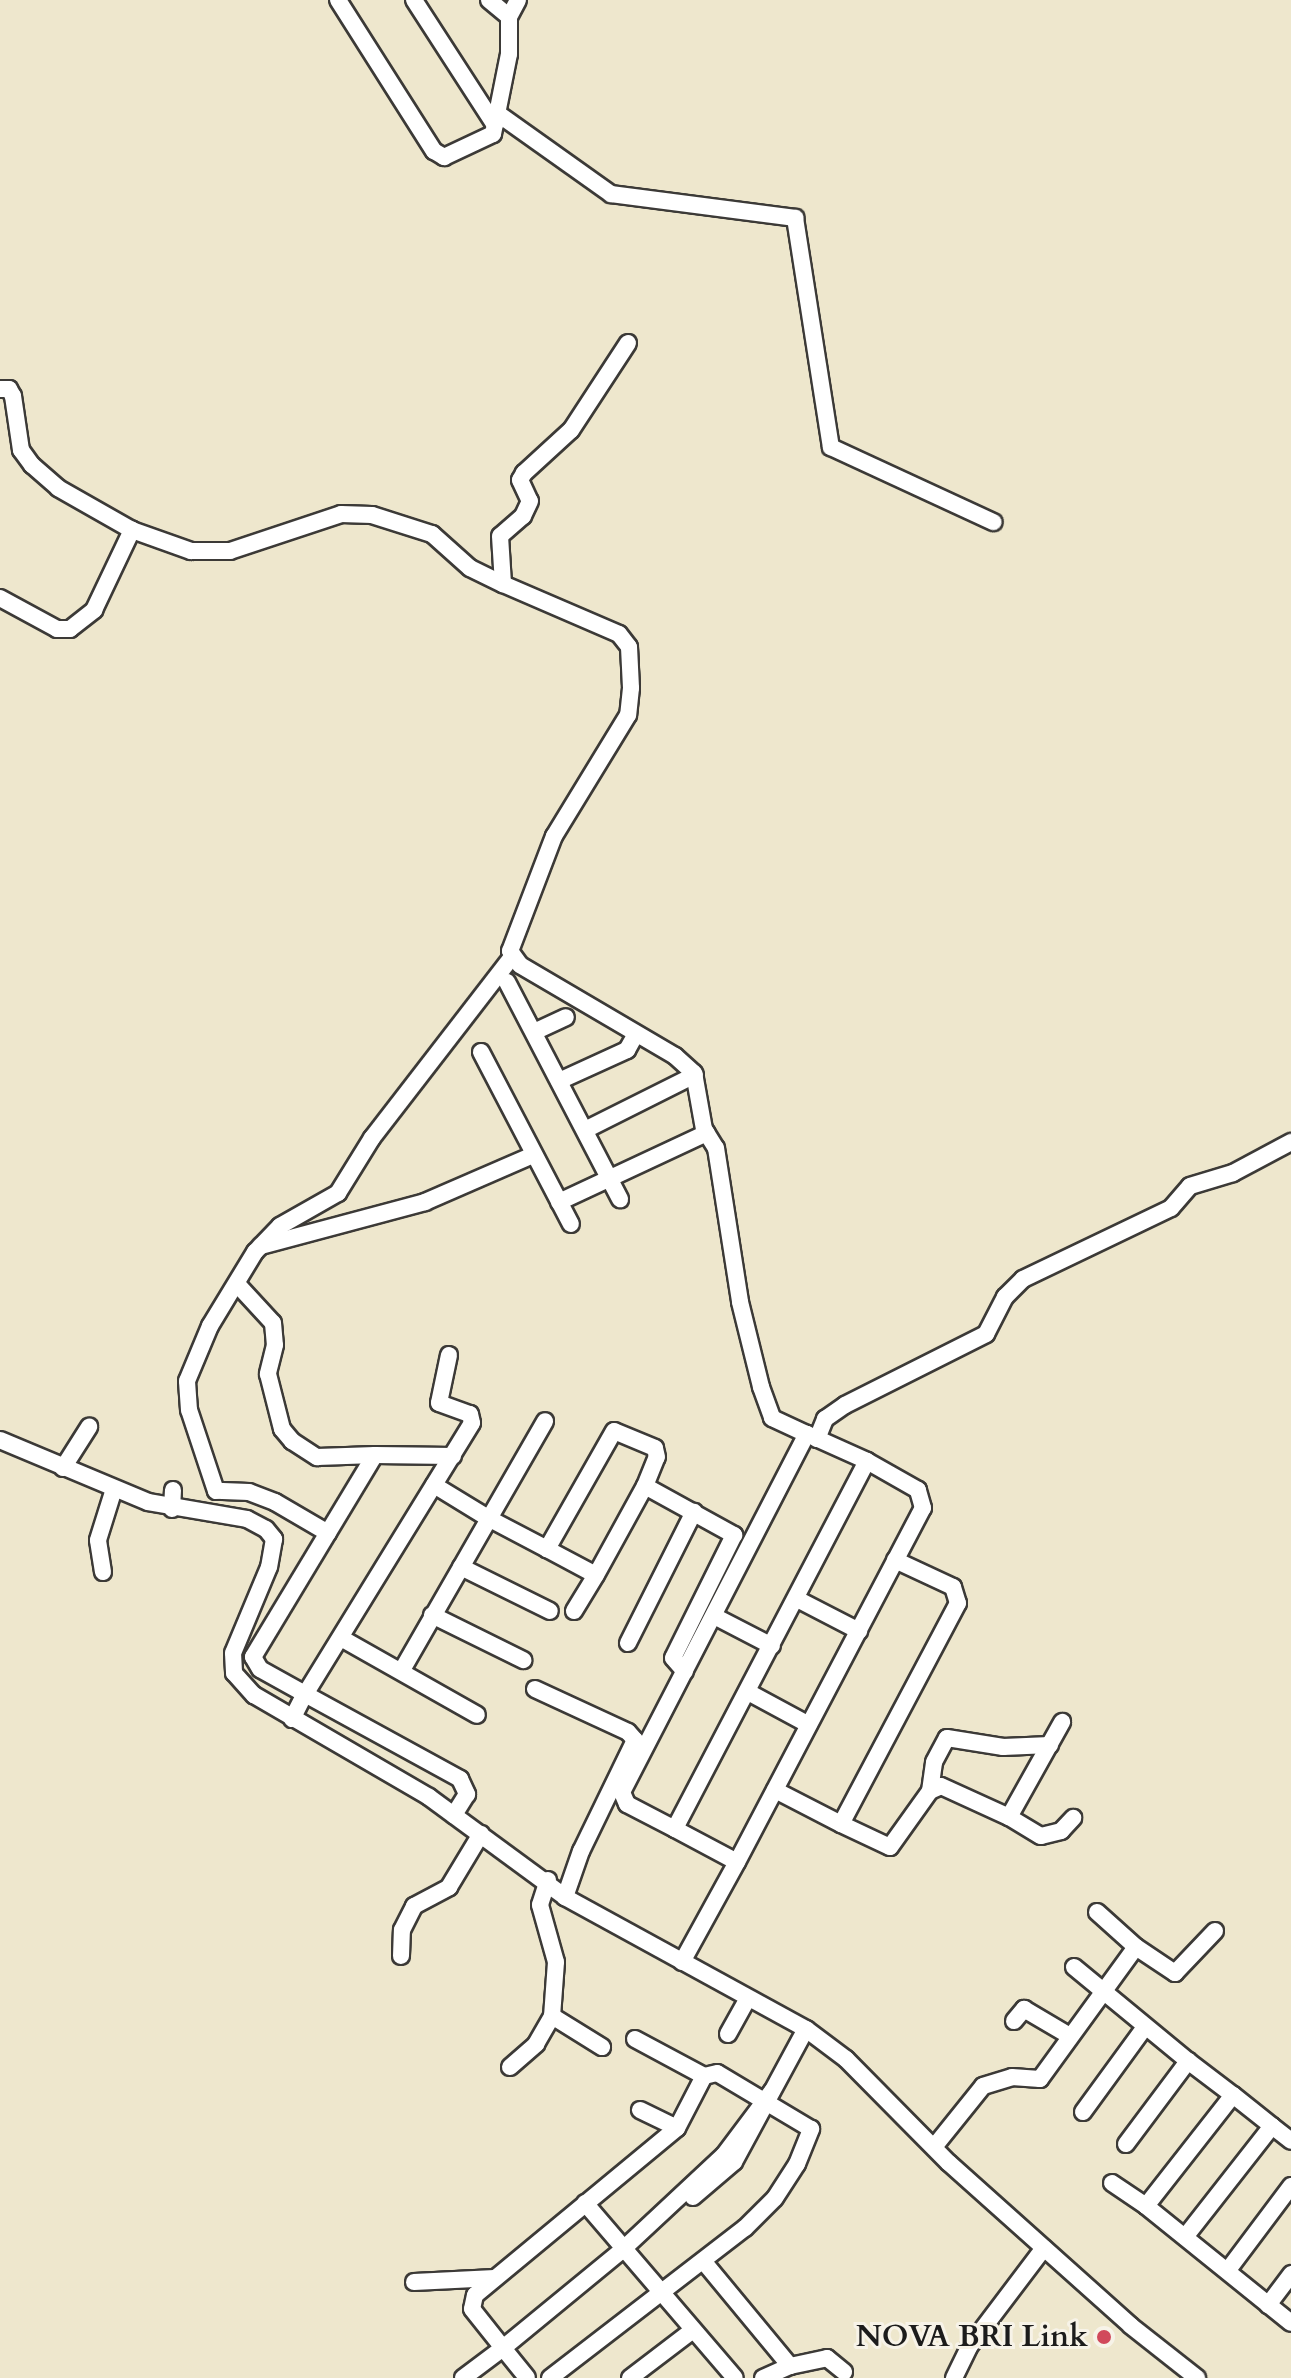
<!DOCTYPE html>
<style>
body{margin:0}
#map{position:relative;width:1291px;height:2378px;overflow:hidden;background:#eee7cd;font-family:Cardo,serif}
div>[style]{position:absolute}
[style*='--x']{left:calc(var(--x)*1px);top:calc(var(--y)*1px);width:calc(var(--w)*1px);rotate:calc(var(--a)*1deg)}
.roads{filter:drop-shadow(2px 0 #3c3a37) drop-shadow(-2px 0 #3c3a37) drop-shadow(0 2px #3c3a37) drop-shadow(0 -2px #3c3a37)}
.minor>*{height:16px;margin:-8px;padding:0 8px;transform-origin:8px;border-radius:8px;background:#fff}
.dots>*{width:22px;height:22px;translate:-50% -50%;box-sizing:border-box;border:4px solid #f7f3e8;border-radius:50%}
span{translate:-50% -50%;white-space:nowrap;text-align:center;line-height:1.15;-webkit-text-stroke:6px #f7f3e8;paint-order:stroke}
.poi-label{font-size:30px;color:#1c1c1c;font-weight:700}
.right{translate:-100% -50%;text-align:right}
</style>
<div id="map">
<div class="roads">
<div class="minor">
<i style="--x:338;--y:0;--w:179;--a:57.6"></i>
<i style="--x:434;--y:151;--w:12;--a:31"></i>
<i style="--x:444;--y:157;--w:54;--a:-25.1"></i>
<i style="--x:493;--y:134;--w:82;--a:-78.7"></i>
<i style="--x:509;--y:54;--w:37;--a:-90"></i>
<i style="--x:509;--y:17;--w:19;--a:-62"></i>
<i style="--x:414;--y:0;--w:149;--a:57.1"></i>
<i style="--x:489;--y:0;--w:26;--a:40"></i>
<i style="--x:497;--y:113;--w:140;--a:35.4"></i>
<i style="--x:611;--y:194;--w:186;--a:7.4"></i>
<i style="--x:795;--y:218;--w:232;--a:81.1"></i>
<i style="--x:831;--y:447;--w:179;--a:24.8"></i>
<i style="--x:628;--y:343;--w:104;--a:123.2"></i>
<i style="--x:571;--y:430;--w:64;--a:137.5"></i>
<i style="--x:524;--y:473;--w:8;--a:120"></i>
<i style="--x:520;--y:480;--w:23;--a:65"></i>
<i style="--x:530;--y:501;--w:17;--a:115"></i>
<i style="--x:523;--y:516;--w:30;--a:139"></i>
<i style="--x:500;--y:536;--w:48;--a:86.4"></i>
<i style="--x:503;--y:584;--w:126;--a:23.3"></i>
<i style="--x:619;--y:634;--w:16;--a:52"></i>
<i style="--x:629;--y:647;--w:41;--a:87.2"></i>
<i style="--x:631;--y:688;--w:27;--a:96"></i>
<i style="--x:628;--y:715;--w:142;--a:121.4"></i>
<i style="--x:554;--y:836;--w:123;--a:110.9"></i>
<i style="--x:510;--y:951;--w:17;--a:54"></i>
<i style="--x:520;--y:965;--w:180;--a:30.4"></i>
<i style="--x:675;--y:1056;--w:25;--a:42"></i>
<i style="--x:694;--y:1073;--w:57;--a:79.9"></i>
<i style="--x:704;--y:1129;--w:22;--a:58"></i>
<i style="--x:716;--y:1148;--w:156;--a:81.1"></i>
<i style="--x:740;--y:1302;--w:88;--a:76.1"></i>
<i style="--x:761;--y:1387;--w:33;--a:70"></i>
<i style="--x:772;--y:1418;--w:38;--a:25"></i>
<i style="--x:0;--y:389;--w:9;--a:0"></i>
<i style="--x:9;--y:389;--w:8;--a:60"></i>
<i style="--x:13;--y:396;--w:55;--a:81.6"></i>
<i style="--x:21;--y:450;--w:19;--a:54"></i>
<i style="--x:32;--y:465;--w:35;--a:41"></i>
<i style="--x:58;--y:488;--w:85;--a:29.6"></i>
<i style="--x:132;--y:530;--w:63;--a:19.6"></i>
<i style="--x:191;--y:551;--w:39;--a:0"></i>
<i style="--x:230;--y:551;--w:117;--a:-18.4"></i>
<i style="--x:341;--y:514;--w:31;--a:2"></i>
<i style="--x:372;--y:515;--w:63;--a:17.6"></i>
<i style="--x:432;--y:534;--w:51;--a:41.8"></i>
<i style="--x:470;--y:568;--w:37;--a:26"></i>
<i style="--x:0;--y:598;--w:65;--a:28.5"></i>
<i style="--x:57;--y:629;--w:13;--a:0"></i>
<i style="--x:70;--y:629;--w:31;--a:-38"></i>
<i style="--x:94;--y:610;--w:89;--a:-64.6"></i>
<i style="--x:507;--y:982;--w:245;--a:62.5"></i>
<i style="--x:534;--y:1032;--w:35;--a:-25"></i>
<i style="--x:481;--y:1052;--w:194;--a:62.4"></i>
<i style="--x:559;--y:1081;--w:75;--a:-24.5"></i>
<i style="--x:627;--y:1050;--w:18;--a:-61"></i>
<i style="--x:585;--y:1130;--w:123;--a:-26.6"></i>
<i style="--x:559;--y:1202;--w:163;--a:-25"></i>
<i style="--x:261;--y:1246;--w:170;--a:-15"></i>
<i style="--x:425;--y:1202;--w:118;--a:-23.5"></i>
<i style="--x:237;--y:1284;--w:53;--a:47.3"></i>
<i style="--x:273;--y:1323;--w:22;--a:85"></i>
<i style="--x:275;--y:1345;--w:30;--a:104"></i>
<i style="--x:268;--y:1374;--w:57;--a:75.7"></i>
<i style="--x:282;--y:1429;--w:16;--a:50"></i>
<i style="--x:292;--y:1441;--w:30;--a:33"></i>
<i style="--x:317;--y:1457;--w:58;--a:-2"></i>
<i style="--x:449;--y:1355;--w:49;--a:101.8"></i>
<i style="--x:439;--y:1403;--w:33;--a:20"></i>
<i style="--x:470;--y:1414;--w:9;--a:77"></i>
<i style="--x:472;--y:1423;--w:318;--a:121.6"></i>
<i style="--x:305;--y:1694;--w:177;--a:28.7"></i>
<i style="--x:460;--y:1779;--w:17;--a:65"></i>
<i style="--x:467;--y:1794;--w:25;--a:122"></i>
<i style="--x:817;--y:1439;--w:22;--a:-68"></i>
<i style="--x:825;--y:1419;--w:24;--a:-35"></i>
<i style="--x:845;--y:1405;--w:158;--a:-26.7"></i>
<i style="--x:986;--y:1334;--w:42;--a:-62.8"></i>
<i style="--x:1005;--y:1297;--w:25;--a:-45"></i>
<i style="--x:1023;--y:1279;--w:164;--a:-25.6"></i>
<i style="--x:1171;--y:1208;--w:29;--a:-49"></i>
<i style="--x:1190;--y:1186;--w:45;--a:-16.8"></i>
<i style="--x:1233;--y:1173;--w:66;--a:-28.1"></i>
<i style="--x:0;--y:1440;--w:160;--a:22.7"></i>
<i style="--x:148;--y:1502;--w:100;--a:9.7"></i>
<i style="--x:247;--y:1519;--w:21;--a:28"></i>
<i style="--x:266;--y:1529;--w:13;--a:51"></i>
<i style="--x:274;--y:1539;--w:28;--a:100"></i>
<i style="--x:269;--y:1567;--w:93;--a:112.7"></i>
<i style="--x:233;--y:1653;--w:20;--a:87"></i>
<i style="--x:234;--y:1673;--w:30;--a:48"></i>
<i style="--x:254;--y:1695;--w:203;--a:30.2"></i>
<i style="--x:429;--y:1797;--w:169;--a:36.3"></i>
<i style="--x:565;--y:1897;--w:275;--a:28.7"></i>
<i style="--x:806;--y:2029;--w:50;--a:36.9"></i>
<i style="--x:846;--y:2059;--w:146;--a:45.3"></i>
<i style="--x:949;--y:2163;--w:244;--a:41.8"></i>
<i style="--x:1131;--y:2326;--w:84;--a:38.2"></i>
<i style="--x:63;--y:1468;--w:49;--a:-57.6"></i>
<i style="--x:434;--y:1485;--w:63;--a:31.4"></i>
<i style="--x:488;--y:1518;--w:67;--a:27.7"></i>
<i style="--x:547;--y:1549;--w:55;--a:28"></i>
<i style="--x:596;--y:1575;--w:102;--a:-61.2"></i>
<i style="--x:645;--y:1486;--w:31;--a:-68"></i>
<i style="--x:657;--y:1457;--w:9;--a:-103"></i>
<i style="--x:655;--y:1448;--w:44;--a:-157.5"></i>
<i style="--x:614;--y:1431;--w:136;--a:119.6"></i>
<i style="--x:645;--y:1486;--w:102;--a:28.8"></i>
<i style="--x:734;--y:1535;--w:137;--a:116.4"></i>
<i style="--x:673;--y:1658;--w:18;--a:49"></i>
<i style="--x:172;--y:1509;--w:19;--a:-87"></i>
<i style="--x:328;--y:1533;--w:61;--a:-149.7"></i>
<i style="--x:275;--y:1502;--w:28;--a:-159"></i>
<i style="--x:249;--y:1492;--w:33;--a:-178"></i>
<i style="--x:216;--y:1491;--w:85;--a:-108.4"></i>
<i style="--x:189;--y:1410;--w:29;--a:-94"></i>
<i style="--x:187;--y:1381;--w:60;--a:-67.3"></i>
<i style="--x:210;--y:1326;--w:87;--a:-58.7"></i>
<i style="--x:255;--y:1252;--w:36;--a:-46"></i>
<i style="--x:280;--y:1226;--w:67;--a:-29.6"></i>
<i style="--x:338;--y:1193;--w:65;--a:-58.3"></i>
<i style="--x:372;--y:1138;--w:229;--a:-52.3"></i>
<i style="--x:895;--y:1560;--w:64;--a:25"></i>
<i style="--x:953;--y:1587;--w:17;--a:73"></i>
<i style="--x:958;--y:1603;--w:250;--a:117.9"></i>
<i style="--x:841;--y:1824;--w:54;--a:25.1"></i>
<i style="--x:890;--y:1847;--w:69;--a:-54.5"></i>
<i style="--x:930;--y:1791;--w:12;--a:-24"></i>
<i style="--x:941;--y:1786;--w:75;--a:24.5"></i>
<i style="--x:1009;--y:1817;--w:109;--a:-60.8"></i>
<i style="--x:461;--y:1567;--w:99;--a:26.3"></i>
<i style="--x:103;--y:1572;--w:32;--a:-99"></i>
<i style="--x:98;--y:1540;--w:53;--a:-72.6"></i>
<i style="--x:797;--y:1599;--w:70;--a:27.3"></i>
<i style="--x:574;--y:1611;--w:42;--a:-58.6"></i>
<i style="--x:432;--y:1615;--w:102;--a:26.3"></i>
<i style="--x:714;--y:1616;--w:65;--a:27.3"></i>
<i style="--x:341;--y:1638;--w:156;--a:29.5"></i>
<i style="--x:628;--y:1643;--w:147;--a:-63.3"></i>
<i style="--x:402;--y:1670;--w:287;--a:-60.1"></i>
<i style="--x:535;--y:1689;--w:102;--a:24.8"></i>
<i style="--x:628;--y:1732;--w:11;--a:49"></i>
<i style="--x:635;--y:1740;--w:123;--a:115.9"></i>
<i style="--x:581;--y:1851;--w:49;--a:109.2"></i>
<i style="--x:748;--y:1692;--w:69;--a:28.4"></i>
<i style="--x:292;--y:1719;--w:28;--a:-63"></i>
<i style="--x:305;--y:1694;--w:51;--a:-150.9"></i>
<i style="--x:260;--y:1669;--w:14;--a:-120"></i>
<i style="--x:253;--y:1657;--w:236;--a:-58.9"></i>
<i style="--x:375;--y:1455;--w:78;--a:0.7"></i>
<i style="--x:775;--y:1790;--w:74;--a:27.3"></i>
<i style="--x:930;--y:1791;--w:29;--a:-82"></i>
<i style="--x:934;--y:1762;--w:27;--a:-62"></i>
<i style="--x:947;--y:1738;--w:57;--a:9.1"></i>
<i style="--x:1003;--y:1747;--w:47;--a:-2.4"></i>
<i style="--x:1009;--y:1817;--w:37;--a:31"></i>
<i style="--x:1041;--y:1836;--w:21;--a:-14"></i>
<i style="--x:1061;--y:1831;--w:18;--a:-47"></i>
<i style="--x:675;--y:1829;--w:54;--a:-152.5"></i>
<i style="--x:627;--y:1804;--w:13;--a:-113"></i>
<i style="--x:622;--y:1792;--w:403;--a:-62.7"></i>
<i style="--x:807;--y:1434;--w:66;--a:24.2"></i>
<i style="--x:548;--y:1880;--w:26;--a:108"></i>
<i style="--x:540;--y:1905;--w:59;--a:74.3"></i>
<i style="--x:556;--y:1962;--w:54;--a:94.2"></i>
<i style="--x:552;--y:2016;--w:59;--a:31.8"></i>
<i style="--x:1097;--y:1912;--w:52;--a:41.9"></i>
<i style="--x:401;--y:1956;--w:26;--a:-88"></i>
<i style="--x:402;--y:1930;--w:27;--a:-63"></i>
<i style="--x:414;--y:1906;--w:40;--a:-28"></i>
<i style="--x:449;--y:1887;--w:62;--a:-58.9"></i>
<i style="--x:682;--y:1962;--w:114;--a:-61.2"></i>
<i style="--x:737;--y:1862;--w:400;--a:-62.3"></i>
<i style="--x:923;--y:1508;--w:19;--a:-106"></i>
<i style="--x:918;--y:1490;--w:59;--a:-150.4"></i>
<i style="--x:867;--y:1461;--w:415;--a:117.6"></i>
<i style="--x:675;--y:1829;--w:70;--a:28"></i>
<i style="--x:1074;--y:1967;--w:148;--a:39.5"></i>
<i style="--x:1014;--y:2021;--w:16;--a:-50"></i>
<i style="--x:1024;--y:2009;--w:51;--a:30.6"></i>
<i style="--x:728;--y:2034;--w:41;--a:-60.9"></i>
<i style="--x:635;--y:2039;--w:78;--a:28.2"></i>
<i style="--x:704;--y:2076;--w:59;--a:117.4"></i>
<i style="--x:677;--y:2128;--w:262;--a:140.4"></i>
<i style="--x:475;--y:2295;--w:14;--a:102"></i>
<i style="--x:472;--y:2309;--w:50;--a:51.5"></i>
<i style="--x:503;--y:2348;--w:151;--a:-39.4"></i>
<i style="--x:620;--y:2252;--w:142;--a:-43"></i>
<i style="--x:724;--y:2155;--w:80;--a:-53.1"></i>
<i style="--x:510;--y:2067;--w:35;--a:-41"></i>
<i style="--x:536;--y:2044;--w:32;--a:-60"></i>
<i style="--x:640;--y:2110;--w:41;--a:25.9"></i>
<i style="--x:1083;--y:2112;--w:105;--a:-53.9"></i>
<i style="--x:1272;--y:2126;--w:24;--a:38"></i>
<i style="--x:1126;--y:2144;--w:104;--a:-53.2"></i>
<i style="--x:1188;--y:2061;--w:56;--a:37.1"></i>
<i style="--x:934;--y:2147;--w:78;--a:-51.2"></i>
<i style="--x:983;--y:2086;--w:30;--a:-17"></i>
<i style="--x:1012;--y:2077;--w:28;--a:4"></i>
<i style="--x:1040;--y:2079;--w:163;--a:-54"></i>
<i style="--x:1136;--y:1947;--w:47;--a:33.7"></i>
<i style="--x:1175;--y:1973;--w:58;--a:-46.4"></i>
<i style="--x:1112;--y:2183;--w:41;--a:34.1"></i>
<i style="--x:693;--y:2197;--w:54;--a:-40.5"></i>
<i style="--x:734;--y:2162;--w:151;--a:-61.6"></i>
<i style="--x:585;--y:2203;--w:230;--a:49.4"></i>
<i style="--x:1185;--y:2237;--w:141;--a:-51.9"></i>
<i style="--x:1272;--y:2126;--w:50;--a:-141.5"></i>
<i style="--x:1233;--y:2095;--w:141;--a:128.1"></i>
<i style="--x:1146;--y:2206;--w:186;--a:38.9"></i>
<i style="--x:704;--y:2262;--w:135;--a:50.4"></i>
<i style="--x:790;--y:2366;--w:38;--a:-12"></i>
<i style="--x:827;--y:2358;--w:22;--a:39"></i>
<i style="--x:1228;--y:2270;--w:105;--a:-53.1"></i>
<i style="--x:414;--y:2282;--w:81;--a:-2.8"></i>
<i style="--x:1268;--y:2305;--w:39;--a:-53"></i>
<i style="--x:463;--y:2378;--w:50;--a:-36.9"></i>
<i style="--x:503;--y:2348;--w:38;--a:51"></i>
<i style="--x:550;--y:2378;--w:246;--a:-37.6"></i>
<i style="--x:745;--y:2228;--w:42;--a:-45"></i>
<i style="--x:775;--y:2198;--w:40;--a:-57.1"></i>
<i style="--x:797;--y:2164;--w:38;--a:-68"></i>
<i style="--x:811;--y:2129;--w:109;--a:-149.2"></i>
<i style="--x:717;--y:2073;--w:13;--a:167"></i>
<i style="--x:630;--y:2378;--w:79;--a:-37.3"></i>
<i style="--x:763;--y:2378;--w:30;--a:-24"></i>
<i style="--x:954;--y:2378;--w:34;--a:-64"></i>
<i style="--x:969;--y:2347;--w:124;--a:-52.9"></i>
</div>
</div>
<div class="dots">
<i style="left:1104px;top:2337px;background:#d1495b"></i>
</div>
<div class="poi-label">
<span class="right" style="left:1088px;top:2337px">NOVA BRI Link</span>
</div>
</div>
